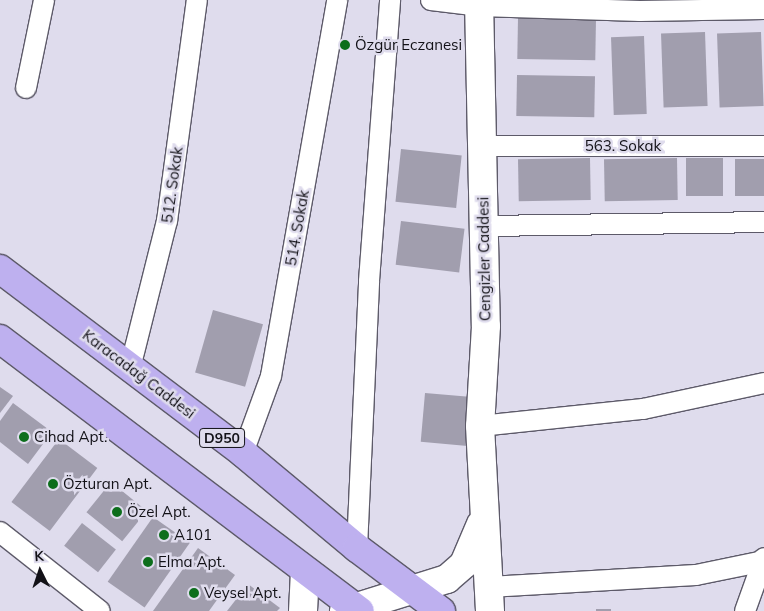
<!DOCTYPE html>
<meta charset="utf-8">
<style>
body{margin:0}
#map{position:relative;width:764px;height:611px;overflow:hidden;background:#dfdced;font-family:Mulish,sans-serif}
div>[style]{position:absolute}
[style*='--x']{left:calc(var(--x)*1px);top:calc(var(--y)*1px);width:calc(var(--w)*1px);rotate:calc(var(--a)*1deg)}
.building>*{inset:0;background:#a19eae;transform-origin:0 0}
.roads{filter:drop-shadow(1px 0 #5d5a69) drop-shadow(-1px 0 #5d5a69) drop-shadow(0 1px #5d5a69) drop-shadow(0 -1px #5d5a69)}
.street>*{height:20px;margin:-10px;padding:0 10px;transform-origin:10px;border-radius:10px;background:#fff}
.secondary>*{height:28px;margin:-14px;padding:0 14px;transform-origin:14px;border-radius:14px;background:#fff}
.highway>*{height:28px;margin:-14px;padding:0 14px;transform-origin:14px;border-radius:14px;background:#beb0ef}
.dots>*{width:14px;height:14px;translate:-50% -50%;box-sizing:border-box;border:2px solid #dfdced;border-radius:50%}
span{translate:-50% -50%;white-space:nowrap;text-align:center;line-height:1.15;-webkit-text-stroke:5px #dfdced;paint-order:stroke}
.shield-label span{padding:1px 4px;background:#dfdced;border:1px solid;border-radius:4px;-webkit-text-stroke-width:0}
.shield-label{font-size:14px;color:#121117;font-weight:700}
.poi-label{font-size:15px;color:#121117}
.left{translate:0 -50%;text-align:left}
.street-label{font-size:15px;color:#121117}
.north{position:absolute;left:15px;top:546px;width:50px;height:50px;-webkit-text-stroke:4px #dfdced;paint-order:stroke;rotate:356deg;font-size:14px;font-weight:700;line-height:20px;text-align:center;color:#121117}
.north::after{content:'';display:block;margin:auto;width:18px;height:22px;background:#121117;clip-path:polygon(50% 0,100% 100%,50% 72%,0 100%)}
</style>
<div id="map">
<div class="building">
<i style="left:518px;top:18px;width:78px;height:41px;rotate:1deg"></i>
<i style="left:705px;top:32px;width:74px;height:44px;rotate:88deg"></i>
<i style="left:761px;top:32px;width:74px;height:44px;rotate:88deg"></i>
<i style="left:644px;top:36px;width:78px;height:33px;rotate:88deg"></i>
<i style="left:517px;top:75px;width:78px;height:41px;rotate:1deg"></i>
<i style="left:401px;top:149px;width:61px;height:53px;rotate:6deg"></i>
<i style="left:590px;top:158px;width:42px;height:72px;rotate:89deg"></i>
<i style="left:677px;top:158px;width:42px;height:73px;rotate:89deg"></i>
<i style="left:686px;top:158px;width:37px;height:38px"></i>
<i style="left:764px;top:159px;width:37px;height:29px;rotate:90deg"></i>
<i style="left:401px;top:221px;width:64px;height:44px;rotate:7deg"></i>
<i style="left:213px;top:310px;width:52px;height:65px;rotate:16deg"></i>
<i style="clip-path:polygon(0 387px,13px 396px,0 413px)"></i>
<i style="left:425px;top:393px;width:47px;height:49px;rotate:5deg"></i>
<i style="clip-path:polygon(13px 403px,52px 432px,28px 464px,0 442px,0 421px)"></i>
<i style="left:59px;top:439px;width:48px;height:79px;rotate:37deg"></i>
<i style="left:111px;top:482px;width:46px;height:39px;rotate:39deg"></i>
<i style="left:153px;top:517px;width:45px;height:79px;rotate:35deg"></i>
<i style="left:82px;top:523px;width:43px;height:29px;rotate:38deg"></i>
<i style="clip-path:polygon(198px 548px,235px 575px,209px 611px,153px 611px)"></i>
<i style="clip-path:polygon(248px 584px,280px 608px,277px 611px,227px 611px)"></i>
<i style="left:596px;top:609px;width:15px;height:2px"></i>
</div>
<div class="roads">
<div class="street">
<i style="--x:431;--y:0;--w:48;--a:7.1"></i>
<i style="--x:479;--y:6;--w:161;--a:1.8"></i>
<i style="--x:640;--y:11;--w:124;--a:-0.9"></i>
<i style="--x:26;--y:88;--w:90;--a:-78.4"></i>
<i style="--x:482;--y:146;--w:282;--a:0"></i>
<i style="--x:484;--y:226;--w:280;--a:-0.8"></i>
<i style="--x:130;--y:368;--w:152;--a:-75.9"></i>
<i style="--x:167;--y:221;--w:223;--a:-82.3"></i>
<i style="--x:480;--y:426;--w:164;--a:-6"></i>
<i style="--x:643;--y:409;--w:124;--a:-12.1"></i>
<i style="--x:243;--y:453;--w:82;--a:-70"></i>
<i style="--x:271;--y:376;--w:382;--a:-80"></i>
<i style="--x:0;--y:532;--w:127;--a:38.3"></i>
<i style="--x:357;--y:548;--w:267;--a:-87.4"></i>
<i style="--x:369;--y:281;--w:282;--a:-85.7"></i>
<i style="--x:489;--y:587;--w:207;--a:-3.3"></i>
<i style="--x:696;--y:575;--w:69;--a:-11.6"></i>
<i style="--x:745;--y:611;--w:56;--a:-70.3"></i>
</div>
<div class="secondary">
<i style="--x:479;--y:0;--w:326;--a:88.8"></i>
<i style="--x:486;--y:326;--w:100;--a:93.4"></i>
<i style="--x:480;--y:426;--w:185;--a:86.9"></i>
<i style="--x:303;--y:611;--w:40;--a:-87.1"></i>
<i style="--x:344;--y:611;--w:108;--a:-17.3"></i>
<i style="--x:447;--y:579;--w:23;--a:-41"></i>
<i style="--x:464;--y:564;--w:43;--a:-67"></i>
</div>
<div class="highway">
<i style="--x:0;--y:269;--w:305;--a:37.1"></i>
<i style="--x:243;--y:453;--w:148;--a:39.8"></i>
<i style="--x:357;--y:548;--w:105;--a:36.9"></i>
<i style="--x:0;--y:339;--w:451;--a:37.1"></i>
</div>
</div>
<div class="dots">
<i style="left:345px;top:45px;background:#0d6e1c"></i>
<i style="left:24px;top:437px;background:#0d6e1c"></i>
<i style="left:53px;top:484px;background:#0d6e1c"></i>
<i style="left:117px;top:512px;background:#0d6e1c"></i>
<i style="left:164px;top:535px;background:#0d6e1c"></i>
<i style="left:148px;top:562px;background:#0d6e1c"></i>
<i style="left:194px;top:593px;background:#0d6e1c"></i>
</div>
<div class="shield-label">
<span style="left:222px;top:438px">D950</span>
</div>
<div class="poi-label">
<span class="left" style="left:355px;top:45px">Özgür Eczanesi</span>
<span class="left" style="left:34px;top:437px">Cihad Apt.</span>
<span class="left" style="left:63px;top:484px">Özturan Apt.</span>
<span class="left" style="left:127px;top:512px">Özel Apt.</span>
<span class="left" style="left:174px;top:535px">A101</span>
<span class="left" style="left:158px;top:562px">Elma Apt.</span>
<span class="left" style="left:204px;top:593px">Veysel Apt.</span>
</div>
<div class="street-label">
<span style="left:623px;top:146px">563. Sokak</span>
<span style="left:172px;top:185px;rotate:-82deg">512. Sokak</span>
<span style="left:297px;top:228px;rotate:-80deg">514. Sokak</span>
<span style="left:484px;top:259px;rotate:-91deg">Cengizler Caddesi</span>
<span style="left:139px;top:374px;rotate:37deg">Karacadağ Caddesi</span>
</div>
<div class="north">K</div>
</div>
